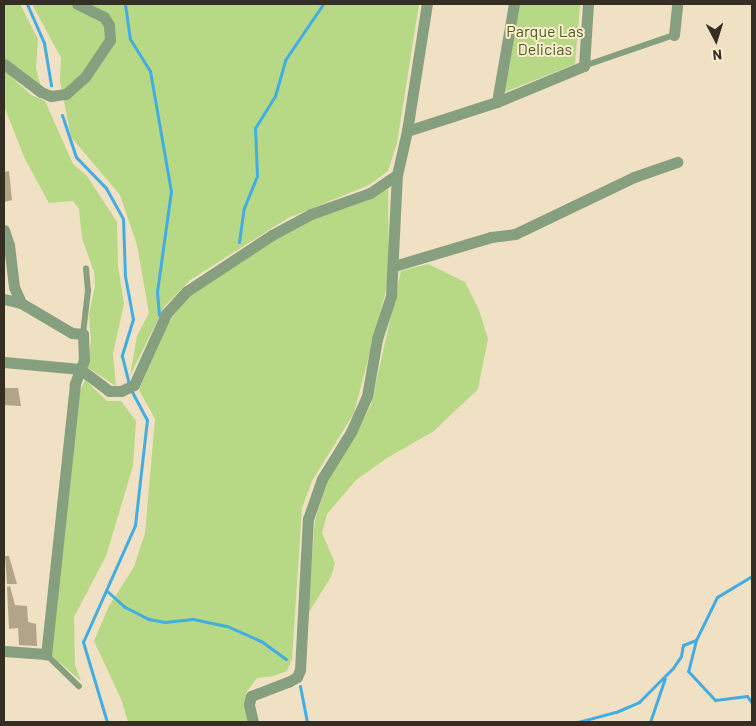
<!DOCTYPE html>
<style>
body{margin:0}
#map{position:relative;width:756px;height:726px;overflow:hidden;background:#f0e0c4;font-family:Barlow,sans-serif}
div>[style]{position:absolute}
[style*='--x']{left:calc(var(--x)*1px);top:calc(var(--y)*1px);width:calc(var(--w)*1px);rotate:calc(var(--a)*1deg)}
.green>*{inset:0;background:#b7d884}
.stream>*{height:3px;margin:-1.5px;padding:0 1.5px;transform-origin:1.5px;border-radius:1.5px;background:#42ade2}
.building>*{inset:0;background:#b2a489}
.lane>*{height:5.5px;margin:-2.75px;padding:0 2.75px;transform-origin:2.75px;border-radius:2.75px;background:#86a07f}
.street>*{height:11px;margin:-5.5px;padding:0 5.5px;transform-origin:5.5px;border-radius:5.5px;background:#86a07f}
span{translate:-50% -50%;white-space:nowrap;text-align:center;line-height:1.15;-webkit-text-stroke:4px #fdeed1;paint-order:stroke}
.park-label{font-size:16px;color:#495f20}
.frame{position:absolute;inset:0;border:5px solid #342e23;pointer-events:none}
.north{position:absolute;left:691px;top:15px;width:50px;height:50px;-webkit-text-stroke:4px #fdeed1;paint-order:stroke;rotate:175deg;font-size:14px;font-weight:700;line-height:20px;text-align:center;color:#342e23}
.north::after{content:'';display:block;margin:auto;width:18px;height:22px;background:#342e23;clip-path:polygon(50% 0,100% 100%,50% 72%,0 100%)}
</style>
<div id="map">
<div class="green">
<i style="clip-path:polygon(4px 4px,20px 4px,38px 39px,36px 68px,41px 88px,4px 58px)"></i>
<i style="clip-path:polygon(32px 4px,419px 4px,397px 143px,388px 171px,369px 185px,288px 218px,190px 280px,164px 307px,130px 376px,137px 336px,149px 313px,137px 245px,120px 195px,71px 137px,60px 81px,61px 58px)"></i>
<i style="clip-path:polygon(519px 4px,580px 4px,575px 64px,505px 92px)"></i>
<i style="clip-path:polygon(4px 70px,31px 95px,45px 101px,73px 164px,87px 176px,117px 222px,118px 266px,124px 304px,113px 353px,116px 386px,87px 367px,91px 341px,89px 314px,95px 286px,94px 272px,82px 238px,79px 209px,73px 201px,49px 203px,25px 159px,4px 106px)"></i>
<i style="clip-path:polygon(388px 185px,389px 279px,354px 413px,312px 481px,302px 508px,292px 659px,287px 671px,274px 676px,257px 678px,246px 693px,248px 722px,128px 722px,121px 699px,94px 641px,109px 606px,134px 567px,145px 533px,155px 419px,139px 390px,169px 321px,194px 291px,299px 225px,373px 198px)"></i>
<i style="clip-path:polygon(428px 264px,465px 282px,479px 310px,488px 339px,478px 389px,434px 431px,387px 458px,356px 480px,327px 514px,322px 533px,335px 563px,331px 577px,307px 615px,315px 520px,328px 480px,371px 405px,401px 271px)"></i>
<i style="clip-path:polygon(85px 380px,107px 401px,121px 401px,136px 421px,133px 466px,106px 556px,74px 617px,75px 665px,81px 681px,50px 654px,80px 391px)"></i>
</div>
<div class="stream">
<i style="--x:27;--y:4;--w:43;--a:66.4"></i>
<i style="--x:44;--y:43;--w:43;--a:80.5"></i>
<i style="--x:125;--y:4;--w:35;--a:82"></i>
<i style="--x:130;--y:39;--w:38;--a:58"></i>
<i style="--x:150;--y:71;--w:122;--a:80.1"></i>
<i style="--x:171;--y:191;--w:102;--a:97.9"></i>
<i style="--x:157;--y:292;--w:23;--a:85"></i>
<i style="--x:62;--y:115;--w:44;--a:71.6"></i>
<i style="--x:76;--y:157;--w:43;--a:45.9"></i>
<i style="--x:106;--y:188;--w:35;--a:61"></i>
<i style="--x:123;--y:219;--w:57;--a:88"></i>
<i style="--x:125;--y:276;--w:44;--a:79.5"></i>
<i style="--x:133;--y:319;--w:39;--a:107"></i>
<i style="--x:122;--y:356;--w:29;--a:76"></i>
<i style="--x:239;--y:242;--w:34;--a:-82"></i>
<i style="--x:244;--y:208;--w:35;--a:-68"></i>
<i style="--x:257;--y:175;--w:47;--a:-92.4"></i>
<i style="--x:255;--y:128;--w:38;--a:-58"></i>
<i style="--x:275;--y:96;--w:37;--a:-74"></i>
<i style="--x:285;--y:60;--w:68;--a:-55.8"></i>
<i style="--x:752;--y:576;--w:41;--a:149"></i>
<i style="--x:717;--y:597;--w:48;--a:116"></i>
<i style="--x:696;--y:640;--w:32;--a:104"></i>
<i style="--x:688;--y:671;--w:40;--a:47"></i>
<i style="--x:715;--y:700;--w:32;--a:-7"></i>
<i style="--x:747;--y:696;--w:9;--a:54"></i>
<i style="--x:107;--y:591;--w:24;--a:42"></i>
<i style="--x:125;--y:607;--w:27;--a:27"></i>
<i style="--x:149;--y:619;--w:16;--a:11"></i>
<i style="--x:165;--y:622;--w:28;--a:-6"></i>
<i style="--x:193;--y:619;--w:35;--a:12"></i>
<i style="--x:227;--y:626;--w:37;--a:24"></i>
<i style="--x:261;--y:641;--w:31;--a:36"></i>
<i style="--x:300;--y:686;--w:37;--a:79"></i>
<i style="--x:107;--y:722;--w:84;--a:-106.7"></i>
<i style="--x:83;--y:642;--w:128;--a:-66"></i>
<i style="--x:135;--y:525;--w:106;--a:-83.5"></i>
<i style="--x:147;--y:420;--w:34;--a:-118"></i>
<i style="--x:578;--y:722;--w:39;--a:-15"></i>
<i style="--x:616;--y:712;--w:25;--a:-23"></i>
<i style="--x:639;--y:702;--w:48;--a:-45"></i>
<i style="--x:673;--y:668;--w:14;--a:-56"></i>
<i style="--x:681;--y:656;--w:11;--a:-80"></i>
<i style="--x:683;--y:645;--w:14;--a:-21"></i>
<i style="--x:650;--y:722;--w:46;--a:-71.2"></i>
</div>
<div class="building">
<i style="clip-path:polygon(9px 171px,12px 200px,4px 202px,4px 172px)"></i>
<i style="clip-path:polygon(4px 388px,18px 388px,21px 406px,4px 405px)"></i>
<i style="clip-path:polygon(5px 556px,9px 556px,17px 584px,7px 584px)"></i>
<i style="clip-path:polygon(10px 586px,15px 605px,27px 606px,28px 622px,36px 624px,37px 646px,19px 645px,18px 628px,9px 629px,7px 587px)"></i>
</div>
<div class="lane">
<i style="--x:584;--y:66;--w:95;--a:-19"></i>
<i style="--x:83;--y:334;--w:43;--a:-83.4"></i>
<i style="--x:88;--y:291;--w:22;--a:-95"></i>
<i style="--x:46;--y:654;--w:46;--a:44.1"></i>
</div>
<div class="street">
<i style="--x:674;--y:35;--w:31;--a:-84"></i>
<i style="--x:4;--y:64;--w:46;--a:37.1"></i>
<i style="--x:41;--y:92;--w:11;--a:22"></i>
<i style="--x:51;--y:96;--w:15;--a:-8"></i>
<i style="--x:66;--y:94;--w:25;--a:-42"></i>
<i style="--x:85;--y:77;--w:45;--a:-56"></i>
<i style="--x:110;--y:40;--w:15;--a:-94"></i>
<i style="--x:109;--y:25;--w:9;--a:-122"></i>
<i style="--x:104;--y:17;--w:30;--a:-154"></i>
<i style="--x:497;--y:102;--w:99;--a:-80.2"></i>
<i style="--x:407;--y:131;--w:95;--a:-17.9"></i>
<i style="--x:497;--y:102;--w:94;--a:-22.5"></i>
<i style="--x:584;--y:66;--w:62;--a:-86.3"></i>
<i style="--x:4;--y:230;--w:16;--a:72"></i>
<i style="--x:9;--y:245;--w:42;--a:83.2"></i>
<i style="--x:14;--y:287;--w:17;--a:66"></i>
<i style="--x:21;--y:303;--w:59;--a:30.5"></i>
<i style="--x:72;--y:333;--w:11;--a:5"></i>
<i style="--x:83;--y:334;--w:26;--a:88"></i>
<i style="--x:84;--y:360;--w:26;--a:111"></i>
<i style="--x:75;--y:384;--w:272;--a:96.1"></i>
<i style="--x:46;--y:654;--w:42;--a:-175.9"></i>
<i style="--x:394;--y:266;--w:101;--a:-16.6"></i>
<i style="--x:491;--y:237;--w:24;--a:-7"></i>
<i style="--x:515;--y:234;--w:132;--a:-25.6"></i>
<i style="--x:634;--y:177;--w:46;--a:-19.2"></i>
<i style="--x:4;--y:299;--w:17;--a:13"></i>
<i style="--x:4;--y:362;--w:76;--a:5.3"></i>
<i style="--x:80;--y:369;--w:36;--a:37"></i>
<i style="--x:109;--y:391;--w:12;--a:0"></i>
<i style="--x:121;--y:391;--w:14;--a:-25"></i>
<i style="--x:134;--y:385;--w:78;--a:-65.7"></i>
<i style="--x:166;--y:314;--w:31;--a:-48"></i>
<i style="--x:187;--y:291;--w:102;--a:-33.4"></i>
<i style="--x:272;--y:235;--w:44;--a:-28.3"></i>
<i style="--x:311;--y:214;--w:63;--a:-19.6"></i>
<i style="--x:370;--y:193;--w:32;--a:-34"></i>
<i style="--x:253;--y:722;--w:18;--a:-103"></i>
<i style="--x:249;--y:704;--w:8;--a:-76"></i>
<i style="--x:251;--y:696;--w:40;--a:-21"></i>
<i style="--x:288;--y:682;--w:10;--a:-29"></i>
<i style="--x:297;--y:677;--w:8;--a:-67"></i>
<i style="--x:300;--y:670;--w:151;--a:-87"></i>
<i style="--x:308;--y:519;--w:42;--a:-70.7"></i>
<i style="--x:322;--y:479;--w:55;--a:-58.3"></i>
<i style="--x:351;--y:432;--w:39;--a:-66"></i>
<i style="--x:367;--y:396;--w:58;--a:-80"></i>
<i style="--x:377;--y:339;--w:45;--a:-72"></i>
<i style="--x:391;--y:296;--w:121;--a:-87.2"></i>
<i style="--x:397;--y:175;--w:45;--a:-77.2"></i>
<i style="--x:407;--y:131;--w:129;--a:-81.1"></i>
</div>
<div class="park-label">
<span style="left:545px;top:40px">Parque Las<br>Delicias</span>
</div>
<div class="frame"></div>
<div class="north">N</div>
</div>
